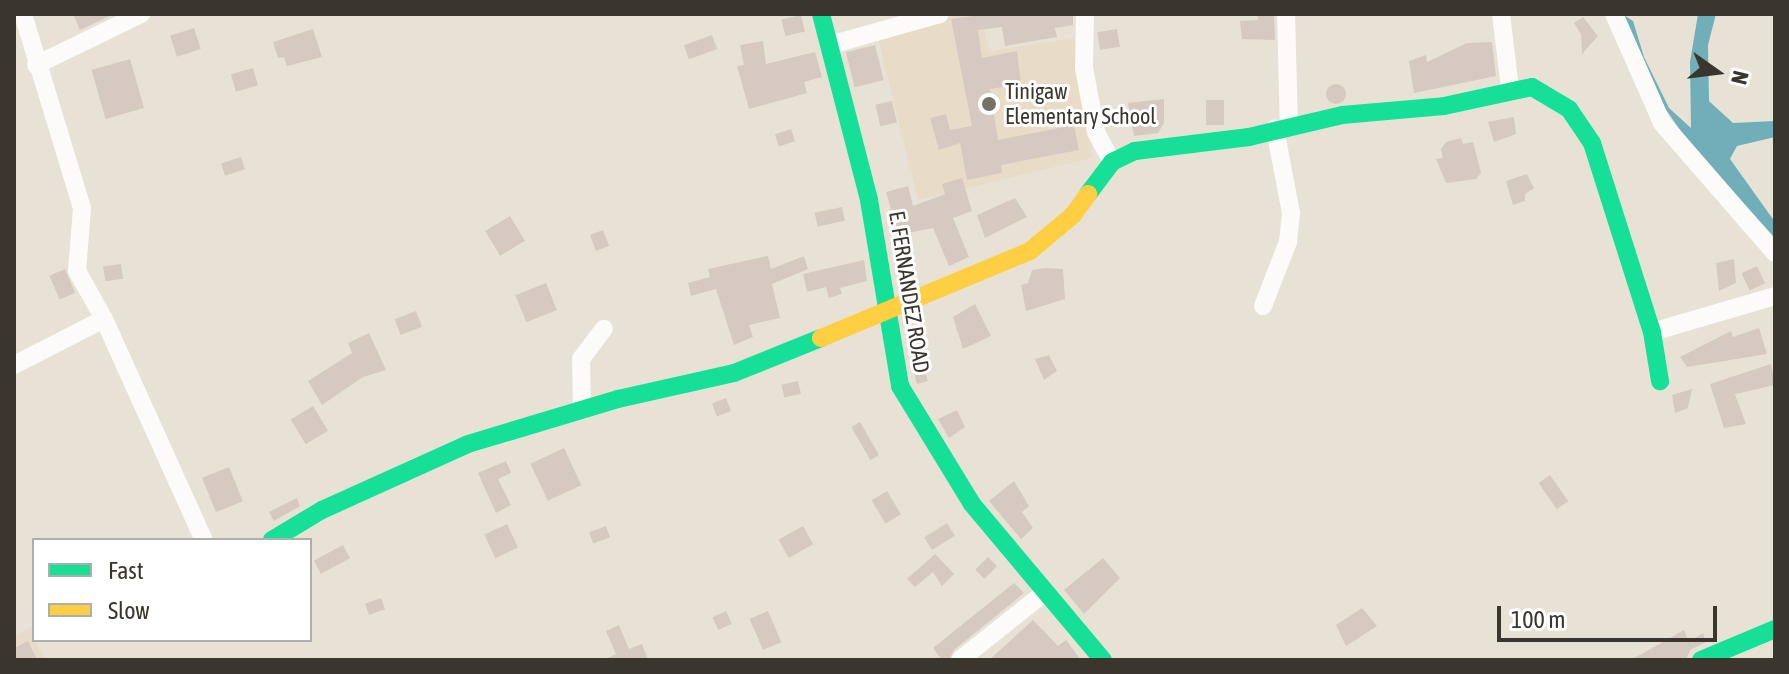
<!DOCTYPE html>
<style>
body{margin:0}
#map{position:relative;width:1789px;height:674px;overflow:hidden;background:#e8e2d6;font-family:"Asap Condensed",sans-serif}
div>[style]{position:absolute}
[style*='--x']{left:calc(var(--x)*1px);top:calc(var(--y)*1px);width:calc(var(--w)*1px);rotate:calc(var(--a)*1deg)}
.built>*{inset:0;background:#e8dcc8}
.water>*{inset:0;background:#70afba}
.building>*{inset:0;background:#d6c9c1;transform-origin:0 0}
.round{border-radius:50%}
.street>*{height:18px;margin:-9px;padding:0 9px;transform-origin:9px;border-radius:9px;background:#fcfbf9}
.fast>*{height:18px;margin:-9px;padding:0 9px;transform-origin:9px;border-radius:9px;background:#16e098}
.slow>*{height:18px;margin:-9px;padding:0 9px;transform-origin:9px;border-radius:9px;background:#ffcf43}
.dots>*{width:22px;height:22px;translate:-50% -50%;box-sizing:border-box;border:4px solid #fff;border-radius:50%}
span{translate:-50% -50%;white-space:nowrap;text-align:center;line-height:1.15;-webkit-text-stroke:6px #fff;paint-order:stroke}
.poi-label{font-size:22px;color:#3a352d}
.left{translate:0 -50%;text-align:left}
.street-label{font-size:22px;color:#3a352d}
.frame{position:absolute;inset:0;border:16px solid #3a352d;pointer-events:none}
.legend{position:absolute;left:32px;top:538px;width:280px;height:104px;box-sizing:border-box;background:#fff;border:2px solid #b0aeab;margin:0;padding:10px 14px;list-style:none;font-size:24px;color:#3a352d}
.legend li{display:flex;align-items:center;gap:16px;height:40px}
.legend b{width:40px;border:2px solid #b0aeab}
.north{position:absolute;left:1677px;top:32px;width:80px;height:80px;-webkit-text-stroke:6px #fff;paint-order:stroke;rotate:104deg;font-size:22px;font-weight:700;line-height:32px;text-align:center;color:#3a352d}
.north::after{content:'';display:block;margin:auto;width:28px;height:36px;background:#3a352d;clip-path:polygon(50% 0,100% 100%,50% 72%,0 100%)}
.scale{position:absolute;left:1497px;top:606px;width:220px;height:36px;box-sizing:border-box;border:4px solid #3a352d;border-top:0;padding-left:10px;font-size:24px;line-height:28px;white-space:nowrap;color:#3a352d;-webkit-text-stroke:6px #fff;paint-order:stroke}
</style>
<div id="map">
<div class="built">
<i style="clip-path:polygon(962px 14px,981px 14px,989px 51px,1074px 38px,1092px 158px,918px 200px,878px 38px)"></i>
<i style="clip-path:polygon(32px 626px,34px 640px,47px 660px,14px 660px,14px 637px)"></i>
</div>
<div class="water">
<i style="clip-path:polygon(1622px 14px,1633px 21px,1644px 57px,1669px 108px,1691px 128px,1690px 62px,1698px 14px,1716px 14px,1708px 45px,1709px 101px,1733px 123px,1775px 121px,1775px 137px,1737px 146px,1730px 159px,1775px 222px,1775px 238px,1689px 143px,1649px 85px)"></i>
</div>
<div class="building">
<i style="clip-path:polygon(73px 14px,114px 14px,80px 30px)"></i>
<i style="clip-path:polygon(988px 14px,1073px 14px,1073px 25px,1055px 28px,1057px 37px,1005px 46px,1002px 27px,978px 30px,982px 58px,1017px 51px,1021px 84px,990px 89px,998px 140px,1074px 125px,1079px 150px,1001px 165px,1002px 173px,967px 180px,960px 143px,939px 150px,930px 118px,946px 114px,950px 130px,972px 126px,951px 19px)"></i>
<i style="left:801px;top:15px;width:17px;height:20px;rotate:77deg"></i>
<i style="clip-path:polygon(1258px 15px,1274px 15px,1275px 40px,1242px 39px,1240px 21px,1258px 20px)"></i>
<i style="clip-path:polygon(1583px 17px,1598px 36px,1582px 54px,1581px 34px,1574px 23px)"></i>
<i style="left:194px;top:28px;width:22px;height:25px;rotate:72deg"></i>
<i style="clip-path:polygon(313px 29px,322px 57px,287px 66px,284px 57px,278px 58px,273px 42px)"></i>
<i style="left:1117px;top:29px;width:18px;height:20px;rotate:81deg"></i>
<i style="left:712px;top:35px;width:15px;height:30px;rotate:70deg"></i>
<i style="clip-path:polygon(763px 41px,766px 64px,815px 52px,822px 77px,804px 82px,807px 93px,749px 109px,737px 66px,744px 65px,740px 45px)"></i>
<i style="clip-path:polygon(1492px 42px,1496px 76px,1414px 93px,1409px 61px,1426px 55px,1427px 62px,1467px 43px)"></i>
<i style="left:875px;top:45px;width:36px;height:30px;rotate:76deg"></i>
<i style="left:130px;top:59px;width:51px;height:40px;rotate:74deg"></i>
<i style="left:253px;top:68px;width:18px;height:23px;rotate:74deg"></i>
<i class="round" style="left:1326px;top:84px;width:20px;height:20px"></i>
<i style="clip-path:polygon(1164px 99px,1164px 123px,1158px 133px,1134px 136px,1128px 103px)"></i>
<i style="left:1224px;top:100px;width:25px;height:18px;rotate:90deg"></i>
<i style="left:892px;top:101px;width:22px;height:17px;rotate:77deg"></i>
<i style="clip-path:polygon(1514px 117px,1516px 134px,1494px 142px,1488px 122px)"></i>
<i style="left:791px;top:129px;width:13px;height:17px;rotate:72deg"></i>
<i style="clip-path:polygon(1461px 138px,1463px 144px,1473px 142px,1481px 173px,1476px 179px,1446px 183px,1436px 159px,1443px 158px,1441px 149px,1446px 142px)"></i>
<i style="left:241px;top:157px;width:13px;height:21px;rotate:72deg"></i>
<i style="clip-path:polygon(1527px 174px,1534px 188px,1525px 194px,1525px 201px,1513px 205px,1506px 181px)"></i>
<i style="clip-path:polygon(962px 178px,972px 211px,953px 218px,969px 257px,949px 266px,933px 228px,898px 235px,886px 192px,908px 186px,913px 206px,945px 194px,942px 184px)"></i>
<i style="clip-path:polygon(1015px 198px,1027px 217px,985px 238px,977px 215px)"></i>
<i style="left:842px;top:207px;width:14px;height:28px;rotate:78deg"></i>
<i style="left:510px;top:216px;width:29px;height:29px;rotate:59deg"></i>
<i style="left:603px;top:230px;width:17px;height:14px;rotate:69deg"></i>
<i style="clip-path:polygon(768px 256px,771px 269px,804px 256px,808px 269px,772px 284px,780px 318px,749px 325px,753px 337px,734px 345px,716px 289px,691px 296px,688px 283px,710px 277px,708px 269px)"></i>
<i style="clip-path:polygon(1734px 259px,1736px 283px,1719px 291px,1716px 263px)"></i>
<i style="clip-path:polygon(864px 260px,867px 281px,840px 288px,842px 294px,829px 298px,826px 287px,807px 292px,803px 274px)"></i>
<i style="left:121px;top:264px;width:15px;height:18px;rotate:82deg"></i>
<i style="left:1757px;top:266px;width:19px;height:17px;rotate:65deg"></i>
<i style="clip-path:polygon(1045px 268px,1063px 269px,1065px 299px,1026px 311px,1021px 285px,1028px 283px,1032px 270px)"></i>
<i style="left:65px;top:269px;width:26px;height:17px;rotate:67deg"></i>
<i style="left:546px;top:283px;width:29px;height:33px;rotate:68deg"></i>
<i style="clip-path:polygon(975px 304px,991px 336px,963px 349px,953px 317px)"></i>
<i style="left:416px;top:311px;width:17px;height:23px;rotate:69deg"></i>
<i style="clip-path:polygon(1759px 328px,1767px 354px,1687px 367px,1680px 357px,1731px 331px,1733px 337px)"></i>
<i style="clip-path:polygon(369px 333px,386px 370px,363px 377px,322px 405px,308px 381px,352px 353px,348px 343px)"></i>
<i style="clip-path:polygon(1049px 355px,1057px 371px,1044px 380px,1035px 359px)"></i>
<i style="clip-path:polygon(920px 357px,928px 381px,917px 384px,911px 360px)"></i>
<i style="clip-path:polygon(1771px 364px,1775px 385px,1735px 394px,1746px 424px,1724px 428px,1710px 384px)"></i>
<i style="left:798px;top:381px;width:13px;height:17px;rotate:77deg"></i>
<i style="clip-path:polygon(1692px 389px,1688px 408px,1675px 413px,1672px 395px)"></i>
<i style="left:726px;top:398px;width:14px;height:15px;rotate:69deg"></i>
<i style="left:313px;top:406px;width:29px;height:26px;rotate:59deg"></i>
<i style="clip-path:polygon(957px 410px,965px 427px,949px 438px,938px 419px)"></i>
<i style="left:860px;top:422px;width:38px;height:10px;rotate:60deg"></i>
<i style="left:564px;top:448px;width:41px;height:37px;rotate:65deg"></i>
<i style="clip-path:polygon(506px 461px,511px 473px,498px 479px,511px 505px,496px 513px,478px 473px)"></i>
<i style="left:229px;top:467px;width:37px;height:29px;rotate:68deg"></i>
<i style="left:1550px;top:475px;width:32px;height:14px;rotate:55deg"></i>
<i style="clip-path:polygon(1014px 481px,1029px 506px,1022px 512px,1033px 528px,1021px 539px,989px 501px)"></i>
<i style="left:887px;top:491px;width:27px;height:18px;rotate:59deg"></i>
<i style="clip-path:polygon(297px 498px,300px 506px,274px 521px,269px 512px)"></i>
<i style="left:947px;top:523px;width:15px;height:27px;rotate:58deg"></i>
<i style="left:507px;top:524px;width:26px;height:25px;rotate:65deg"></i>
<i style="left:606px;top:526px;width:12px;height:18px;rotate:70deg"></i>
<i style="left:803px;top:526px;width:21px;height:28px;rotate:61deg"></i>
<i style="left:343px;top:545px;width:15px;height:33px;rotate:62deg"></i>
<i style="clip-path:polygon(935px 554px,954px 574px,942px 586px,933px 572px,915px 587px,907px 579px)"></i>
<i style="left:988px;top:557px;width:13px;height:18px;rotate:45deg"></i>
<i style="clip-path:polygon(1103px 558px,1120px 578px,1084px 614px,1064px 590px)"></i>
<i style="clip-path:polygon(1014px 583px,1024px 593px,954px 650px,949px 660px,942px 660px,933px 648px)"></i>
<i style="left:381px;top:598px;width:12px;height:17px;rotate:70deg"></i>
<i style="clip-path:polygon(1362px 608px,1377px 626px,1346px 646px,1336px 625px)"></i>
<i style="left:726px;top:611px;width:14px;height:15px;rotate:65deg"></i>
<i style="left:768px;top:611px;width:34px;height:20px;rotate:67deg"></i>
<i style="clip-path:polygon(1033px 620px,1058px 646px,1066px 640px,1081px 660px,989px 660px)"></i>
<i style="clip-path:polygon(619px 625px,629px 649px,642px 644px,648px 660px,603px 660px,616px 654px,606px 631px)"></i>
<i style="clip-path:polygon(1684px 630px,1689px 642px,1703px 633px,1706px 642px,1690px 650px,1686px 660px,1631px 660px)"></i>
<i style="clip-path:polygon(28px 641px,37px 660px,14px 660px,14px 648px)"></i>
</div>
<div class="street">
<i style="--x:23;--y:14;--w:203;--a:73.1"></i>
<i style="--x:82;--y:208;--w:63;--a:94.5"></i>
<i style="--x:77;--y:271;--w:55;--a:60.6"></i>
<i style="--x:104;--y:319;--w:243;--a:65.7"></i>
<i style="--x:1085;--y:14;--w:54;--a:91.1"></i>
<i style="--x:1084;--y:68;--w:65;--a:79.4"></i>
<i style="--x:1096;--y:132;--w:34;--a:62"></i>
<i style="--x:1286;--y:14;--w:112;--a:88.5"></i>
<i style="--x:1501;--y:14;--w:75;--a:83.1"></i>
<i style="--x:1614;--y:14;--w:119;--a:66.2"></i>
<i style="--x:1662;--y:123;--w:172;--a:49"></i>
<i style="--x:830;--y:45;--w:114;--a:-15.7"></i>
<i style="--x:36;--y:65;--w:117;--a:-25.9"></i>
<i style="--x:1263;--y:306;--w:69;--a:-68.7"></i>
<i style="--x:1288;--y:242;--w:29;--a:-84"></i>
<i style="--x:1291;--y:213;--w:86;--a:-100.8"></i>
<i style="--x:1652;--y:332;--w:128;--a:-16.3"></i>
<i style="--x:14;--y:365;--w:101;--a:-27.1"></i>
<i style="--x:582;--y:410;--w:51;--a:-91.1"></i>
<i style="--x:581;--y:359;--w:38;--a:-53"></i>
<i style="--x:961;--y:659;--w:106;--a:-38.5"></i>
</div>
<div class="fast">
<i style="--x:821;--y:14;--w:192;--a:75.5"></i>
<i style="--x:869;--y:200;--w:189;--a:80.5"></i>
<i style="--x:900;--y:386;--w:138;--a:58.6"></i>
<i style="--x:972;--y:504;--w:204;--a:50"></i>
<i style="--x:1088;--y:194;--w:40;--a:-53"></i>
<i style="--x:1112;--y:162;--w:25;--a:-26"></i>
<i style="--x:1135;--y:151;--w:115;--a:-7"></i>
<i style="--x:1249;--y:137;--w:96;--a:-13.3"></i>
<i style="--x:1342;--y:115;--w:102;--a:-5"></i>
<i style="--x:1444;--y:106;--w:90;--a:-12.2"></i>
<i style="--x:1532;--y:87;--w:43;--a:30.7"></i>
<i style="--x:1569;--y:109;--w:41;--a:55.9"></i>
<i style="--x:1592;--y:143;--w:198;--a:72.4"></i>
<i style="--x:1652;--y:332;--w:50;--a:80.7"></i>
<i style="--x:272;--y:540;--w:58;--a:-31"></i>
<i style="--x:322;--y:510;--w:160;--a:-24.3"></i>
<i style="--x:468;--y:444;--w:157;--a:-16.7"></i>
<i style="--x:618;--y:399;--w:119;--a:-12.6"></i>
<i style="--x:734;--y:373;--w:94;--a:-21.9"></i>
<i style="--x:1701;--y:660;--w:80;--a:-22.7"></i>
</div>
<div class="slow">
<i style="--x:821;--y:338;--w:226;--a:-22.6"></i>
<i style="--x:1030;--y:251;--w:56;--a:-39.9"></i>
<i style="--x:1073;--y:215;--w:26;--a:-54"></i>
</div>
<div class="dots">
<i style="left:989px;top:104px;background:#777268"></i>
</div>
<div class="poi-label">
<span class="left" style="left:1005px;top:104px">Tinigaw<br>Elementary School</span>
</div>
<div class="street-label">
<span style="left:909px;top:292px;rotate:81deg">E. FERNANDEZ ROAD</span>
</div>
<div class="frame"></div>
<ul class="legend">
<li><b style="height:10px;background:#16e098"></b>Fast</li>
<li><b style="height:10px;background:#ffcf43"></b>Slow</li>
</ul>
<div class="north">N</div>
<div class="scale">100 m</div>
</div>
